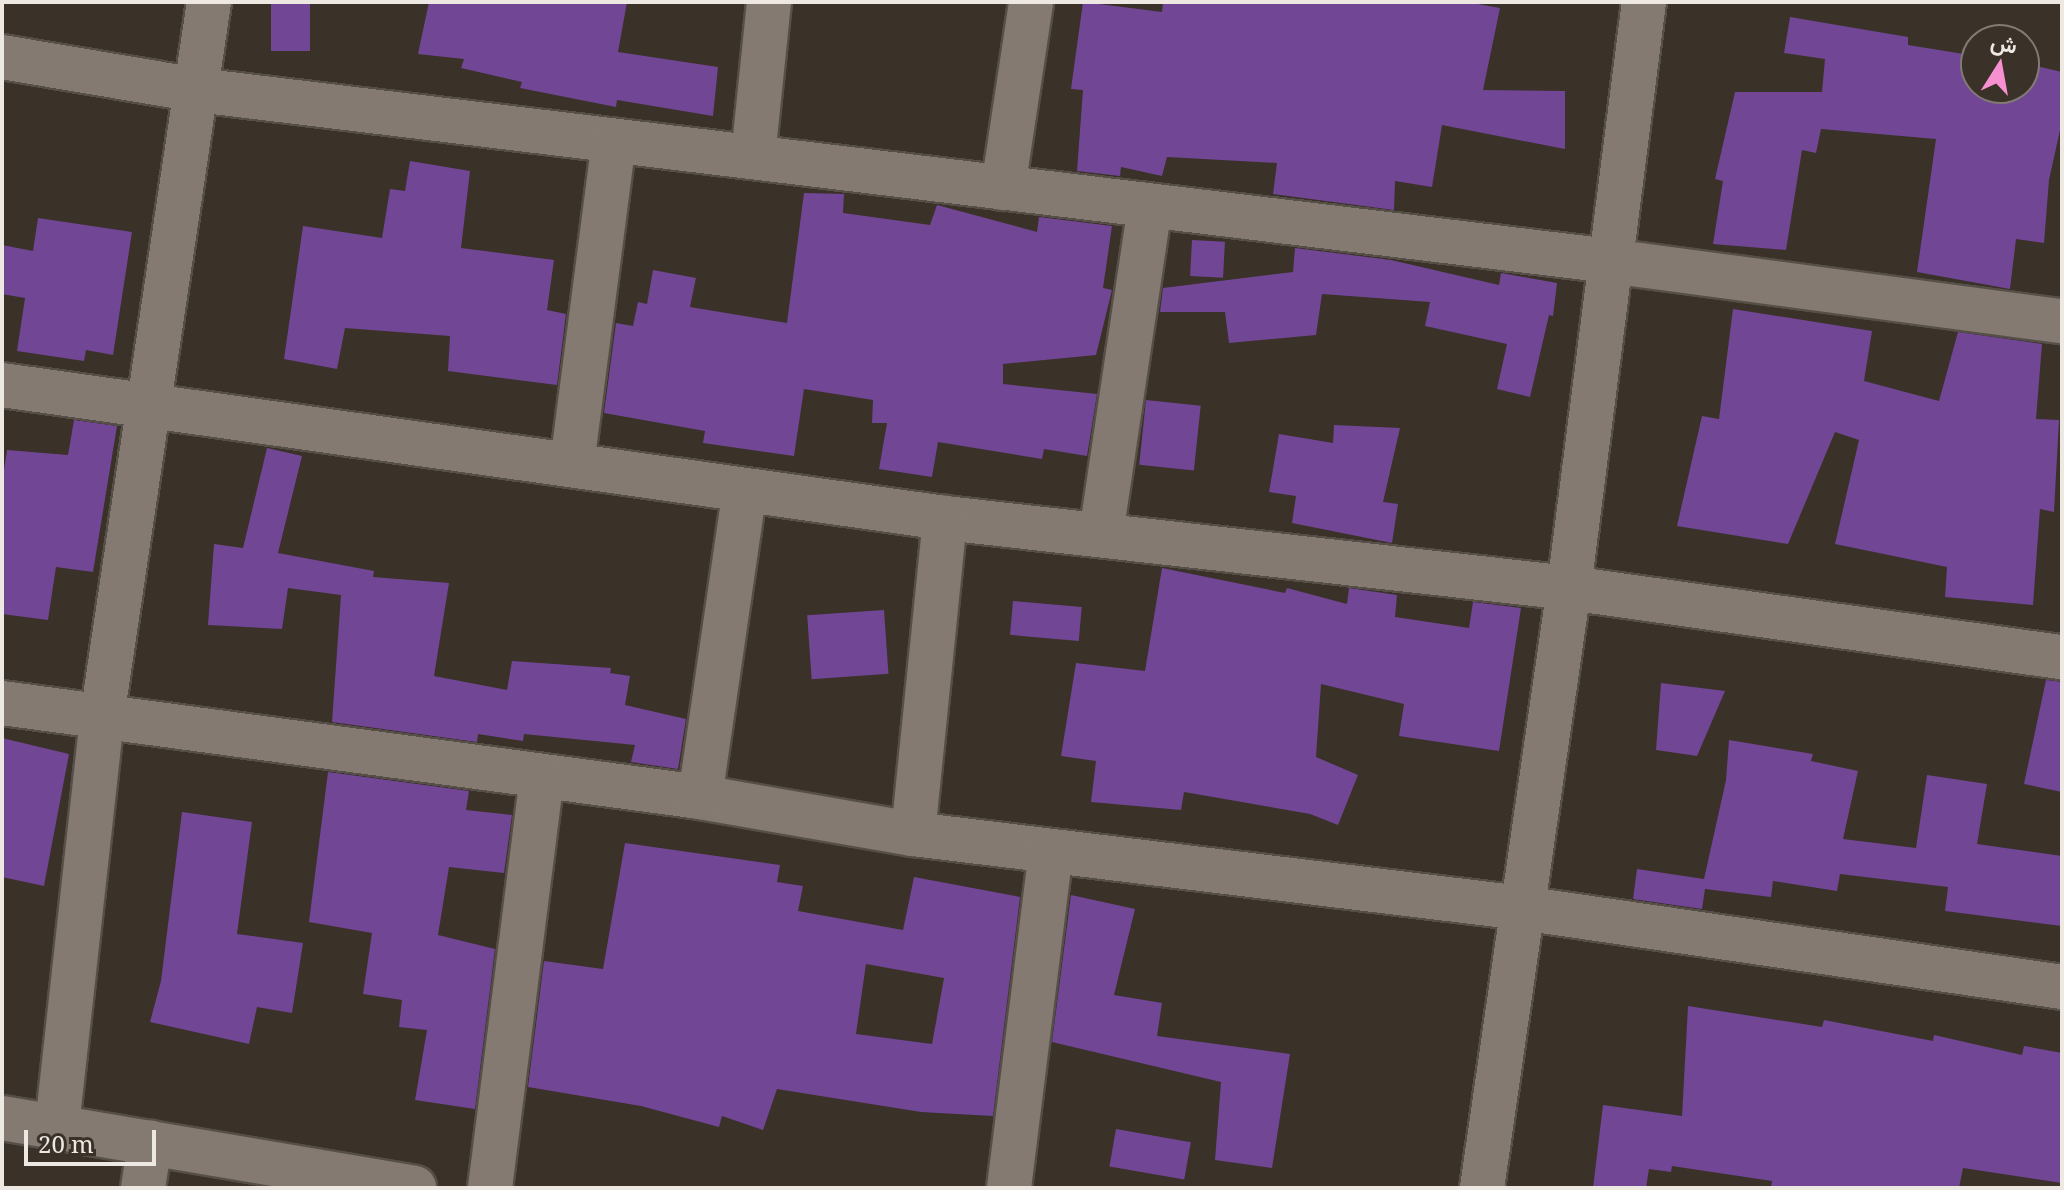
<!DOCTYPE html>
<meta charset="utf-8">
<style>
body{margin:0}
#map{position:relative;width:2064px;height:1190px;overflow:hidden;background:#3a3129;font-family:"Noto Serif",Vazirmatn,serif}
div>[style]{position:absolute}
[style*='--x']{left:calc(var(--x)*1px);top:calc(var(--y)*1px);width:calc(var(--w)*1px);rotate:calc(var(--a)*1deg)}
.building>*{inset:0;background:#714695;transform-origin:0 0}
.roads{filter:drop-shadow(2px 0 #564f48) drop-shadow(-2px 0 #564f48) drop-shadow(0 2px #564f48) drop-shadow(0 -2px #564f48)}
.street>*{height:44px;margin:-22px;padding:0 22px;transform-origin:22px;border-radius:22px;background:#847a71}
.secondary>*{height:44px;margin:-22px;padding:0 22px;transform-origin:22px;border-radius:22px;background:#847a71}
span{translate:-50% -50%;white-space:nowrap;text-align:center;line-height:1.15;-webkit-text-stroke:6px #3a3129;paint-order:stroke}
.frame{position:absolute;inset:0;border:4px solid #eee8e3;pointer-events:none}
.north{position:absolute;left:1960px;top:24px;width:80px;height:80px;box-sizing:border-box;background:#3a3129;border:2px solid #827a73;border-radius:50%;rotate:11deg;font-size:22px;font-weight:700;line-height:32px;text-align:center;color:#eee8e3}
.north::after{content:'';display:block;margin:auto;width:28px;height:36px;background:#f690d0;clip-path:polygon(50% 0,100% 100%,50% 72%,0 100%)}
.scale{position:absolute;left:24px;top:1130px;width:132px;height:36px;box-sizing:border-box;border:4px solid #eee8e3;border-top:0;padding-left:10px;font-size:24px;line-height:28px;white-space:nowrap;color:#eee8e3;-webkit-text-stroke:6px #3a3129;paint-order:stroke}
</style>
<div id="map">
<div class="building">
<i style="left:271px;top:2px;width:39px;height:49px"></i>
<i style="clip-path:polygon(429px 2px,627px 2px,618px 52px,718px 67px,713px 116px,617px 100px,616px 107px,520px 88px,522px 82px,461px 68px,464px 59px,418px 54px)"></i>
<i style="clip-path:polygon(1083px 2px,1162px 12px,1163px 2px,1467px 2px,1500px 8px,1483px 90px,1565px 91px,1565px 149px,1442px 125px,1432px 187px,1395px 181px,1394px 210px,1273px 194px,1277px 163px,1167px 157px,1162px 176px,1121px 167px,1120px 176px,1077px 171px,1083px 90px,1071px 89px)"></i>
<i style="clip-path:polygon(1790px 17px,1908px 37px,1908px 45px,1976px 56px,1976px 88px,2024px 88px,2024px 63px,2062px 72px,2062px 121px,2049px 180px,2044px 243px,2016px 239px,2010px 289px,1917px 272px,1936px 139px,1821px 129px,1816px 153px,1802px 150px,1786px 250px,1713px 244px,1723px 181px,1715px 179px,1735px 92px,1822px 92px,1825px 59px,1784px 53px)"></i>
<i style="clip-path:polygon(410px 161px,470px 171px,461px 248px,554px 260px,547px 310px,566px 314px,557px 385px,448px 371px,450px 336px,345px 328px,337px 369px,284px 359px,303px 226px,382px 238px,390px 189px,405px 191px)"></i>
<i style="clip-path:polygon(804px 193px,844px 194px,843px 213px,930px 225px,937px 205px,1037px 232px,1039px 217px,1112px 226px,1103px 288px,1112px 290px,1096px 355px,1003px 364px,1003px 384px,1097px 394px,1087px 456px,1044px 449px,1042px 459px,938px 442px,932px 477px,879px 469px,887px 423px,872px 423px,873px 400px,804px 389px,794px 456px,703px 443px,705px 431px,604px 413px,616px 323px,633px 326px,638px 302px,647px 304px,653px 270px,696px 278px,690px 307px,787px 323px)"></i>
<i style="clip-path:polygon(38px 218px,132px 232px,113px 355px,86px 350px,84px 361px,17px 351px,25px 298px,2px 294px,2px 245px,33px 251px)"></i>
<i style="left:1192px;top:240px;width:33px;height:36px;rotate:3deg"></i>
<i style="clip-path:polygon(1295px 248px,1391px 260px,1499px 285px,1501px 273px,1557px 283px,1553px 316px,1549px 315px,1530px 397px,1497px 389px,1507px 344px,1425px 326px,1430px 302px,1322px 294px,1316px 335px,1229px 343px,1225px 312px,1160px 312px,1163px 288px,1293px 272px)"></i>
<i style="clip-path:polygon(1733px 309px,1872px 331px,1864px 381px,1939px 401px,1958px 332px,2042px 344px,2036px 419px,2059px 420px,2054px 512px,2040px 509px,2033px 605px,1945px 597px,1947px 567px,1835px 544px,1859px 440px,1835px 432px,1788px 544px,1677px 526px,1702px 416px,1719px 419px)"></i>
<i style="left:1146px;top:400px;width:55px;height:65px;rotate:6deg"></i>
<i style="clip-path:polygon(74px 420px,117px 426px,93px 572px,56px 567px,48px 620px,2px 614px,2px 484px,7px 450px,68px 455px)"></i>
<i style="clip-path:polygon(1334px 425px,1400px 428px,1383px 502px,1398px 504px,1392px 543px,1292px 523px,1296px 496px,1269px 492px,1279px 434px,1333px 443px)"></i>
<i style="clip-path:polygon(267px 448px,302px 456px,278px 553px,374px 571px,373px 577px,449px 583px,434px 676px,507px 690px,512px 661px,611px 668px,610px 673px,630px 676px,625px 705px,686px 719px,678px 769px,631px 762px,635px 745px,524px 734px,523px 741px,478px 734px,477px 742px,332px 722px,341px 595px,288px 588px,282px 629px,208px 625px,214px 544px,243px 548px)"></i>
<i style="clip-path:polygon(1162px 568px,1285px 593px,1287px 588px,1347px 604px,1349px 588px,1397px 595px,1395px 617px,1469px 628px,1473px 602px,1521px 608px,1499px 751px,1399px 736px,1404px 704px,1321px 684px,1316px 757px,1358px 775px,1338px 825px,1310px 814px,1184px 792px,1181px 810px,1091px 802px,1096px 761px,1061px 756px,1076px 663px,1145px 671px)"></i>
<i style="left:1013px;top:601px;width:69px;height:34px;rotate:5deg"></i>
<i style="left:884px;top:610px;width:64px;height:77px;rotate:86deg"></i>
<i style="clip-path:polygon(2046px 680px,2062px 682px,2062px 792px,2024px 784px)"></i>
<i style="clip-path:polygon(1661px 683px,1725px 691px,1697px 756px,1656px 750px)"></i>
<i style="clip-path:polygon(2px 738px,69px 754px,44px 886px,2px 877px)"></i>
<i style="clip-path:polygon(1729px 740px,1813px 754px,1811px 761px,1858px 771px,1843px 839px,1916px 848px,1927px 775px,1987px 784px,1977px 844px,2062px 856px,2062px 926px,1945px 911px,1948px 887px,1840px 874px,1837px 891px,1773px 881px,1771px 897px,1705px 889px,1702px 909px,1633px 899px,1637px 869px,1704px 879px,1726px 780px)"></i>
<i style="clip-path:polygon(328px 772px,469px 791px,466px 810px,512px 815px,504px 873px,449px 867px,438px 935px,495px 949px,475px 1109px,415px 1100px,427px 1030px,399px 1027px,402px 1000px,363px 994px,372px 933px,309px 922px)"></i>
<i style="clip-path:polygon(182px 812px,252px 822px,237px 934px,303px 943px,292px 1013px,257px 1007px,249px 1044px,150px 1022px,161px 981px)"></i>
<i style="clip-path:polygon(evenodd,625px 843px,780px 865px,777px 882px,803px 886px,798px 911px,903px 930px,914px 877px,1020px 897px,993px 1116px,921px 1112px,777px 1089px,763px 1130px,722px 1116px,719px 1127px,641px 1106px,528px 1087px,544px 961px,603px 969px,625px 843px,866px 964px,944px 978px,932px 1044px,856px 1034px,866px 964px)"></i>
<i style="clip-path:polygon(1071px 895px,1135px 909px,1114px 995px,1162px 1003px,1157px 1036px,1290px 1054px,1272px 1168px,1215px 1160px,1221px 1082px,1052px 1042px)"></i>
<i style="clip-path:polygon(1688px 1006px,1822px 1027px,1824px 1020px,1933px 1041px,1934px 1035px,2022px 1055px,2024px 1046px,2062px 1053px,2062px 1183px,1963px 1168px,1959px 1188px,1771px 1188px,1772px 1181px,1672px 1166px,1671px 1172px,1649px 1169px,1646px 1188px,1593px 1188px,1603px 1105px,1682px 1116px)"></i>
<i style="left:1116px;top:1129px;width:76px;height:38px;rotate:10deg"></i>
</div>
<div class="roads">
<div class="street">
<i style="--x:2;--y:57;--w:198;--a:9.6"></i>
<i style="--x:197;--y:90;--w:1423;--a:6.9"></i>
<i style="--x:1610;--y:261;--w:456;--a:7.6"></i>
<i style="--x:753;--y:157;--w:156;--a:-84.1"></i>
<i style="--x:1003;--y:188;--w:188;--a:-81.4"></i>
<i style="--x:2;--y:385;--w:952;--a:8.03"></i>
<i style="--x:945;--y:518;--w:628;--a:6.4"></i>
<i style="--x:1569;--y:588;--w:498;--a:8"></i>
<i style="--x:572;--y:464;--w:325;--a:-82.6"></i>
<i style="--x:1101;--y:534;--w:330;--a:-81.5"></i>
<i style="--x:2;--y:703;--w:704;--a:7.67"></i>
<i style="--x:700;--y:797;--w:216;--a:9.9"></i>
<i style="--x:913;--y:834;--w:613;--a:6.93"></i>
<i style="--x:1522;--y:908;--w:546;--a:8.32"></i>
<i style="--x:700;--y:797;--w:310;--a:-81.7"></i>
<i style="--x:913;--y:834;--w:318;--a:-84.2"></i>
<i style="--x:57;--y:1126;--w:411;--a:-83.7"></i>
<i style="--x:102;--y:717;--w:723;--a:-81.49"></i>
<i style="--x:143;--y:1188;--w:46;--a:-81.2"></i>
<i style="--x:490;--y:1188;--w:415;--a:-82.8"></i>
<i style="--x:1009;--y:1188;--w:339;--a:-82.9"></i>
<i style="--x:1482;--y:1188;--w:606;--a:-81.75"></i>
<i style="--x:1569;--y:588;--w:591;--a:-82.71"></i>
</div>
<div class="secondary">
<i style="--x:2;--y:1118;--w:418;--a:9.6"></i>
</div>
</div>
<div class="frame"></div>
<div class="north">ش</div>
<div class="scale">20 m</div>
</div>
